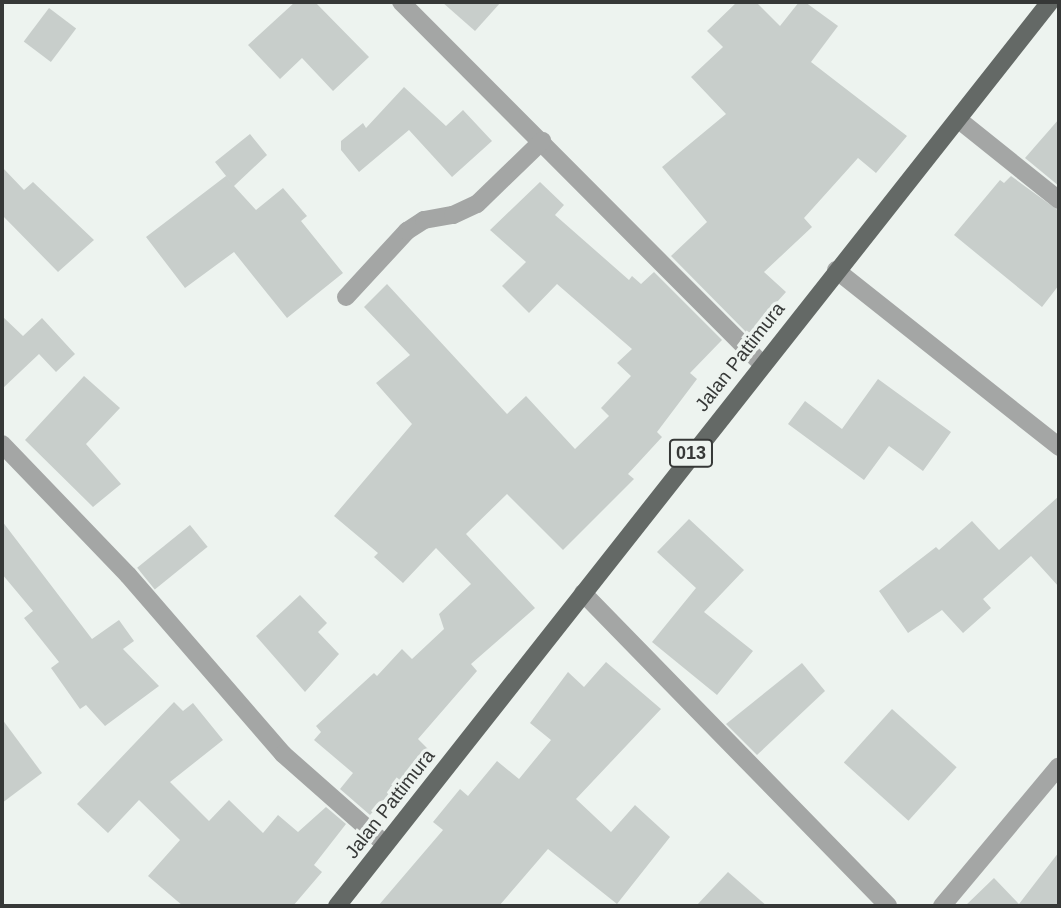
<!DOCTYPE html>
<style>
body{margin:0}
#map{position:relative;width:1061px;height:908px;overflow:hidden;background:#edf3ef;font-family:Arial,sans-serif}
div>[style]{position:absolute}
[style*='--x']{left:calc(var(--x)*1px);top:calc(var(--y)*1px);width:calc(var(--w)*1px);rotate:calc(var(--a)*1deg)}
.building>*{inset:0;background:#c8cecb;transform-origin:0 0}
.minor>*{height:18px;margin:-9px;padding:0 9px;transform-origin:9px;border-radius:9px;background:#a4a6a5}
.primary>*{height:18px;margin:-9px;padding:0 9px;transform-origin:9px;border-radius:9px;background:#646966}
span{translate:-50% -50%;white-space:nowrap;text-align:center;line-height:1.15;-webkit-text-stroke:7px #edf3ef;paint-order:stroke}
.shield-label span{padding:2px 5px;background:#edf3ef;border:2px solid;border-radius:5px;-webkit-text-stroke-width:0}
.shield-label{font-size:18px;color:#363837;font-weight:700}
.street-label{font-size:19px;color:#363837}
.frame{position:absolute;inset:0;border:4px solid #363837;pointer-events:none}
</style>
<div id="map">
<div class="building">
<i style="clip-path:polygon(295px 2px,315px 2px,369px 57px,333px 91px,302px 58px,280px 79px,248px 45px)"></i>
<i style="clip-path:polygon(442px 2px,501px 2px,475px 31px)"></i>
<i style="clip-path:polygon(737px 2px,756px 2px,780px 26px,799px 2px,805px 2px,838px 26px,811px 62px,907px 136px,876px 173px,858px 158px,804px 218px,812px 227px,764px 272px,786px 292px,748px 334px,671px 256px,707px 222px,662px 167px,726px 114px,691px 77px,723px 47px,707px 31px)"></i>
<i style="left:49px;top:8px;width:34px;height:42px;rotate:37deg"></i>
<i style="clip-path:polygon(404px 87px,446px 126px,463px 110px,492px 141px,452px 177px,409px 130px,359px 172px,341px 150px,341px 141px,363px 123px,366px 128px)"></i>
<i style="clip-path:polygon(1059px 119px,1059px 186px,1025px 158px)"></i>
<i style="clip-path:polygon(250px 134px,267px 155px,234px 186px,256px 210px,283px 188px,307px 216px,301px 221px,343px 273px,287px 318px,234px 252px,185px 288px,146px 237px,226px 176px,234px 186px,215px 162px)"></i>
<i style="clip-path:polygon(2px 167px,24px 190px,33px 182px,94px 240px,58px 272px,2px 215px)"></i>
<i style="clip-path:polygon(1011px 176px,1059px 211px,1059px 285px,1042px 307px,954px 235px,1000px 180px,1004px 183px)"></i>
<i style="clip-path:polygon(540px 182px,564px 205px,555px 215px,629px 280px,632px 276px,641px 284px,654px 272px,722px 340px,690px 373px,697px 379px,657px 432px,662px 437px,628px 474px,634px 479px,563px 550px,507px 494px,466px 534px,535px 608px,471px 664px,477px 671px,418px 739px,429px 750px,370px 815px,340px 789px,353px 773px,314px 740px,321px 732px,316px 726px,374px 673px,377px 676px,402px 649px,412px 659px,444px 629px,439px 614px,471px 584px,436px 548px,403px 583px,374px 557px,378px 553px,334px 516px,412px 424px,376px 383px,410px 355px,364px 307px,387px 284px,507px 414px,526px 396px,575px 449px,609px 416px,601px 408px,631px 376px,617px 363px,632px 349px,557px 284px,529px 313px,502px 286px,526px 262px,490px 230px)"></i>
<i style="clip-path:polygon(2px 316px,23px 336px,42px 318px,75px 354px,56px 372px,39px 354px,2px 389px)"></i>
<i style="clip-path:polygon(84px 376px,120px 408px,86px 444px,121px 484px,93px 507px,25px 440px)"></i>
<i style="clip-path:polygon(878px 379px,951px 432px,923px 471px,889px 446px,864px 480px,788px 424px,805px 401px,842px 429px)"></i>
<i style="clip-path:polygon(1059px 496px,1059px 587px,1031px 556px,983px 599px,991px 608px,963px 633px,942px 610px,908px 633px,879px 591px,936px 547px,939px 550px,972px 521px,999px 550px)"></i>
<i style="clip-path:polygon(689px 519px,744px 570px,704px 612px,753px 651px,717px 695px,652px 642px,696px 588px,657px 552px)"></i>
<i style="clip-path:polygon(2px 521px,92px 639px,119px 620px,134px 641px,123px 649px,159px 686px,105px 726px,86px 705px,80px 709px,51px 668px,59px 662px,24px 618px,33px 611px,2px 574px)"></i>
<i style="left:190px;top:525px;width:28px;height:68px;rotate:51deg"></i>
<i style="clip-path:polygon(300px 595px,327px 623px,318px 632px,339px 654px,305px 692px,256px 636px)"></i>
<i style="clip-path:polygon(606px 662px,661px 709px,576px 799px,611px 832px,635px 805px,670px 837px,617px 904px,548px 849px,499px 906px,378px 906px,443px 830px,433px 822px,460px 789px,468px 796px,497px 761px,519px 779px,551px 740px,530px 723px,568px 672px,584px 687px)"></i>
<i style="clip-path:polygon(802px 663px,825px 691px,757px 755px,726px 724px)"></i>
<i style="clip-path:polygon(174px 702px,183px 711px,193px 703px,223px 740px,170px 782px,209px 821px,229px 800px,263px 833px,278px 815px,298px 832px,326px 807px,346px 824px,314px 865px,322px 872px,293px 906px,183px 906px,148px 876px,180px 840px,139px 800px,108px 833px,77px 804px)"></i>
<i style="left:892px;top:709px;width:87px;height:72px;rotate:42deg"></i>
<i style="clip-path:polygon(2px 719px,42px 773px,2px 803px)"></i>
<i style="clip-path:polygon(1059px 852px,1059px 906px,965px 906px,994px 878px,1019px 904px)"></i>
<i style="clip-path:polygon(728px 872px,767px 906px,696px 906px)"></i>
</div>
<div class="minor">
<i style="--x:401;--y:2;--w:510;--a:45.08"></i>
<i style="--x:959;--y:120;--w:128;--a:38.7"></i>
<i style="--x:836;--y:270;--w:285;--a:38.4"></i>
<i style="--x:346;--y:297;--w:90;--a:-47.3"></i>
<i style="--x:407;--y:231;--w:20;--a:-33"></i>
<i style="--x:424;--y:220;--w:29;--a:-10"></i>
<i style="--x:453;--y:215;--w:26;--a:-25"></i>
<i style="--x:477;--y:204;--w:91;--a:-44.1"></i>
<i style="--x:2;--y:444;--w:182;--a:46.1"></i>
<i style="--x:128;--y:575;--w:237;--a:49.1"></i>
<i style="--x:283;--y:754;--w:136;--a:41.4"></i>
<i style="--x:583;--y:593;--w:437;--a:45.7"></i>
<i style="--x:942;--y:906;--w:182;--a:-50.1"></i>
</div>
<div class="primary">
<i style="--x:337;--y:906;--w:1151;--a:-51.74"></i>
</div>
<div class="shield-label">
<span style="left:691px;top:453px">013</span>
</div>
<div class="street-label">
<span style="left:740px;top:357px;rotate:-52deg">Jalan Pattimura</span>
<span style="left:390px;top:804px;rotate:-52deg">Jalan Pattimura</span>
</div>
<div class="frame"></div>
</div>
